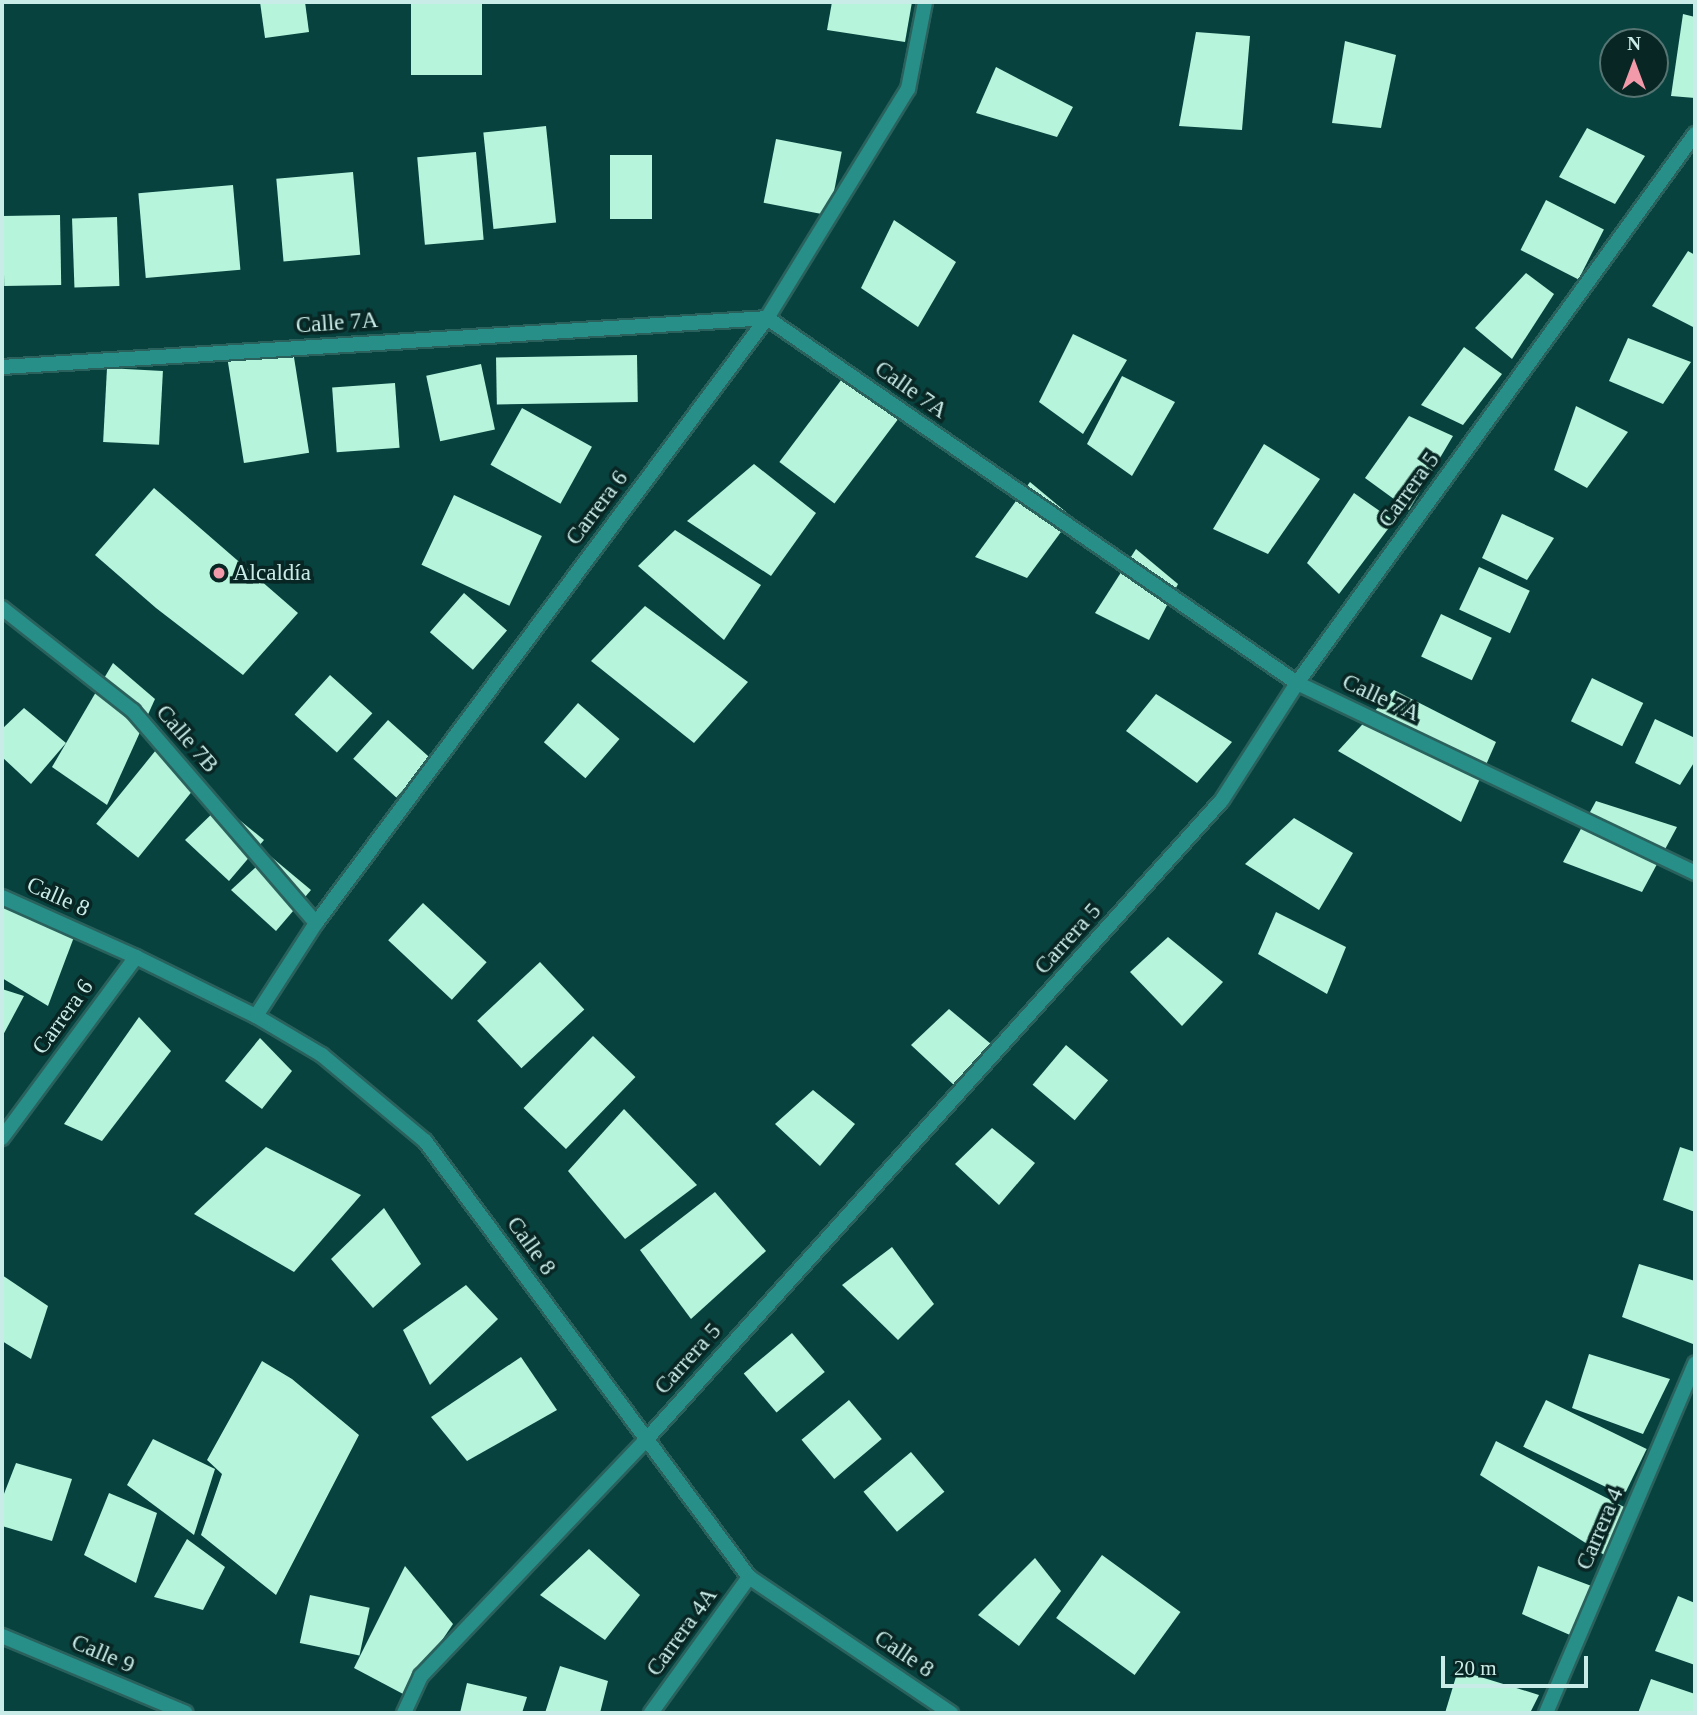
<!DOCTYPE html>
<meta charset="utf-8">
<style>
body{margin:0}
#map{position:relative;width:1697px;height:1715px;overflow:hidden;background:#07423f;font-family:Georgia,serif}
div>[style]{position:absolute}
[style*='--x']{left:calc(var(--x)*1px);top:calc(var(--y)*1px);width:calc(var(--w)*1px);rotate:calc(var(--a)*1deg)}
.building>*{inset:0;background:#b6f4db;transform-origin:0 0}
.roads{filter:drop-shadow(2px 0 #2a615d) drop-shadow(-2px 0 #2a615d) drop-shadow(0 2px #2a615d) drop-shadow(0 -2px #2a615d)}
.street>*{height:14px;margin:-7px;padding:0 7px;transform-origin:7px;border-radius:7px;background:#278f88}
.dots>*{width:19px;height:19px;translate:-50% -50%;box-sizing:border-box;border:4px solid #082623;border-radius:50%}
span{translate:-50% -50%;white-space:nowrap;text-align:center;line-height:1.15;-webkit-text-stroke:7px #082623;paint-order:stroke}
.street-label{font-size:23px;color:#caece8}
.poi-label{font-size:23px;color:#caece8}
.left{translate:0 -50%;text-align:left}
.frame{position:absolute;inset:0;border:4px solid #caece8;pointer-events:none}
.north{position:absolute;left:1599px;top:28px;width:70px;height:70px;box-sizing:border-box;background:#082623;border:2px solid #567572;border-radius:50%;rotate:0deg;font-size:19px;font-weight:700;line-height:28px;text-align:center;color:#caece8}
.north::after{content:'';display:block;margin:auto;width:24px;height:32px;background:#f39aaa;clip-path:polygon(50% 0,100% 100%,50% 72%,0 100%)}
.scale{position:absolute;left:1441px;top:1656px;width:147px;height:32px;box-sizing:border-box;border:4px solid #caece8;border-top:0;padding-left:9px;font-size:21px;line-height:24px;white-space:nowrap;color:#caece8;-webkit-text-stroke:5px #082623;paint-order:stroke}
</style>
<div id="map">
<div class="building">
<i style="clip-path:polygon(260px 2px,305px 2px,309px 32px,265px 38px)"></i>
<i style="left:411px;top:2px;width:71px;height:73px"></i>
<i style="clip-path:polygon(832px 2px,912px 2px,905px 42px,827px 30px)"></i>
<i style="clip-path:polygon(1683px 14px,1695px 17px,1695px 98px,1671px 96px)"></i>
<i style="clip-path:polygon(1196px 32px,1250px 36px,1242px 130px,1179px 126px)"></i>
<i style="clip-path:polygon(1345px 41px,1396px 55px,1381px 128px,1332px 123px)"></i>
<i style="clip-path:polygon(996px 67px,1073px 107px,1057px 137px,976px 113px)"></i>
<i style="left:546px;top:126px;width:97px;height:63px;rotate:84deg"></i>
<i style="clip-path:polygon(1587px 128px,1645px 156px,1615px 204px,1559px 177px)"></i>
<i style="left:776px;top:139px;width:67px;height:65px;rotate:11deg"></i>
<i style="left:476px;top:152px;width:88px;height:59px;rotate:85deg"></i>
<i style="left:652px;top:155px;width:64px;height:42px;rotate:90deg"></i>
<i style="left:353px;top:172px;width:83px;height:77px;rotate:85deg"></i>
<i style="left:233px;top:185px;width:85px;height:95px;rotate:85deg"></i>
<i style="left:1546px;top:200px;width:65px;height:56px;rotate:27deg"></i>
<i style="left:60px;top:215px;width:70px;height:57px;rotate:89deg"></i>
<i style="left:117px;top:217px;width:69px;height:45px;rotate:88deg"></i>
<i style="clip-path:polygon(894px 220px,956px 262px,918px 327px,861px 288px)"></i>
<i style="clip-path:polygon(1688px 251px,1695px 255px,1695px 328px,1652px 306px)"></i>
<i style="clip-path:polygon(1526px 273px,1554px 294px,1512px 359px,1475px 328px)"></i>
<i style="clip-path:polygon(1073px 334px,1127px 360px,1083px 434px,1039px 402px)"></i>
<i style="clip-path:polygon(1628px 338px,1691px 362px,1663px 404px,1609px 381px)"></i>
<i style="clip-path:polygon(1464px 347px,1502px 374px,1463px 425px,1421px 405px)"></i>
<i style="left:293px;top:351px;width:103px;height:66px;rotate:81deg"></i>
<i style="left:637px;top:355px;width:47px;height:141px;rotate:89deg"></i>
<i style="left:481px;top:364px;width:67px;height:56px;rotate:78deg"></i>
<i style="left:851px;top:367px;width:69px;height:119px;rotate:37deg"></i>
<i style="left:107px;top:368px;width:56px;height:74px;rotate:3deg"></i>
<i style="clip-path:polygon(1122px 376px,1175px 402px,1132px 476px,1087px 444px)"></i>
<i style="left:395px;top:383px;width:65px;height:63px;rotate:86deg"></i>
<i style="clip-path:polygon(1576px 406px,1628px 432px,1587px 488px,1554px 470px)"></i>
<i style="left:522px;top:408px;width:80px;height:65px;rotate:29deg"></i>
<i style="clip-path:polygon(1409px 416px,1453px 436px,1409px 510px,1365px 478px)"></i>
<i style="clip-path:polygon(1264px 444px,1320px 479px,1268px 554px,1213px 529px)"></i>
<i style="clip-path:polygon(754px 464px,816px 513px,771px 576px,687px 521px)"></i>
<i style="clip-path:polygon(1030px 482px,1072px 517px,1027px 578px,975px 557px)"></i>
<i style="clip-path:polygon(154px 488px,298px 613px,243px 675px,156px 608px,95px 555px)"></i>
<i style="clip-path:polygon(1354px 493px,1394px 521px,1339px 594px,1307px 563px)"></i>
<i style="left:454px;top:495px;width:97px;height:77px;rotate:25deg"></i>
<i style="clip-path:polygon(1502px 514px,1554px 538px,1527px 580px,1482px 558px)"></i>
<i style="clip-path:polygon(675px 530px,761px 585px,724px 640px,638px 566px)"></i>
<i style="clip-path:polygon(1136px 549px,1178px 584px,1149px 640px,1095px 613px)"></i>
<i style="left:1479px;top:567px;width:56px;height:47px;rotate:25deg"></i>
<i style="left:464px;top:593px;width:57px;height:52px;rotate:41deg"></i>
<i style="clip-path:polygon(645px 606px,748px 682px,694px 743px,591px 661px)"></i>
<i style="left:1441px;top:614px;width:56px;height:47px;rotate:25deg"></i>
<i style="clip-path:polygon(113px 663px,155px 699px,107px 805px,52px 767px)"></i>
<i style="left:330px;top:675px;width:57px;height:53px;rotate:42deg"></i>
<i style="left:1592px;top:678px;width:57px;height:48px;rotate:26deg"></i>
<i style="clip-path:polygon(1394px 690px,1496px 742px,1461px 822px,1338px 751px)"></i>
<i style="clip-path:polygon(1156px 694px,1232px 742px,1197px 783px,1126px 731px)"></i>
<i style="left:578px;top:703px;width:55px;height:52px;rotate:41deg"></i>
<i style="clip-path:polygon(24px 708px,66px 743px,31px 784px,2px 757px,2px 729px)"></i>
<i style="clip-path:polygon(1655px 719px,1695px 738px,1695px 761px,1680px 785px,1635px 763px)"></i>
<i style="left:388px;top:720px;width:58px;height:52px;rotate:42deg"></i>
<i style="left:156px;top:750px;width:54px;height:95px;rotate:39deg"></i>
<i style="clip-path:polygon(1596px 801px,1677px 827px,1642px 892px,1563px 862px)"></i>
<i style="clip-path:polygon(221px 805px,264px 840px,229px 881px,185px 840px)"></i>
<i style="clip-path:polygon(1294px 818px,1353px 853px,1319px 910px,1245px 864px)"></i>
<i style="clip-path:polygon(269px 855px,311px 890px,276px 931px,231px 890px)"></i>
<i style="left:423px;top:903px;width:87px;height:51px;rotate:43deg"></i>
<i style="clip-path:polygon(2px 905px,74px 937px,48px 1006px,2px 978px)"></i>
<i style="clip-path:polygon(1276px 912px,1346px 947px,1327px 994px,1258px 954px)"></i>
<i style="clip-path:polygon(1168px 937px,1223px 982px,1182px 1026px,1130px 972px)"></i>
<i style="left:540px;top:962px;width:65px;height:86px;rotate:47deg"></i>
<i style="clip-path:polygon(2px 989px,24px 996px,2px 1037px)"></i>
<i style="clip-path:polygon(949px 1009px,991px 1044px,955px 1086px,911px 1045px)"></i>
<i style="clip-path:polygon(139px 1017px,171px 1051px,102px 1141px,64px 1124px)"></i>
<i style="left:593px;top:1036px;width:59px;height:100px;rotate:44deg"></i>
<i style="clip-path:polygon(260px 1038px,292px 1071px,262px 1109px,225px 1081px)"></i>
<i style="left:1066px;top:1045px;width:55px;height:52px;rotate:40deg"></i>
<i style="clip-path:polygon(813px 1090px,855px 1124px,820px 1166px,775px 1124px)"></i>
<i style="clip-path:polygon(624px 1109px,697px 1185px,625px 1239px,568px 1171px)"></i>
<i style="clip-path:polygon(992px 1128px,1035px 1163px,999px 1205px,955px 1164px)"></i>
<i style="clip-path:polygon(266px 1147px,361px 1195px,294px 1272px,194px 1214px)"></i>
<i style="clip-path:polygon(1680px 1147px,1695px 1152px,1695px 1212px,1663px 1200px)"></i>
<i style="clip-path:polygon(715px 1192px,766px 1251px,691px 1319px,640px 1250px)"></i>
<i style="clip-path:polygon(384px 1208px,421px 1264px,373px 1308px,331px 1259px)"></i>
<i style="clip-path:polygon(892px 1247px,934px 1304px,898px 1340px,842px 1285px)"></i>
<i style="clip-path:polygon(1639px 1264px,1695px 1281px,1693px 1344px,1622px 1317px)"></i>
<i style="clip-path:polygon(2px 1275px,48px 1306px,31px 1359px,2px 1341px)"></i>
<i style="clip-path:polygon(466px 1285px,498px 1319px,430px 1385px,403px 1330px)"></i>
<i style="left:792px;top:1333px;width:51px;height:63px;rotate:50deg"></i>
<i style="clip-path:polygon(1589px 1354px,1670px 1379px,1643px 1434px,1572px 1408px)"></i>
<i style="clip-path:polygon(521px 1357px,557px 1410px,467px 1461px,431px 1417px)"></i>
<i style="clip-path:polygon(262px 1361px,292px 1379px,359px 1435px,276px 1595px,201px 1535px,222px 1474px,207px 1460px)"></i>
<i style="left:849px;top:1400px;width:51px;height:62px;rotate:50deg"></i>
<i style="left:1546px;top:1400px;width:112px;height:52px;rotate:26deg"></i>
<i style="clip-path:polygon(153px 1439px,215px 1469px,194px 1535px,127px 1485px)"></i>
<i style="clip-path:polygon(1496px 1441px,1630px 1510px,1612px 1560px,1480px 1475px)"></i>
<i style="left:911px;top:1452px;width:52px;height:62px;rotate:50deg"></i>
<i style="clip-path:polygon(16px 1463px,72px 1479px,52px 1541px,2px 1526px,2px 1499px)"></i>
<i style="clip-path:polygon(109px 1493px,157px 1513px,136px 1583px,84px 1555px)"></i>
<i style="clip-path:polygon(187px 1539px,225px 1567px,203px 1610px,154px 1597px)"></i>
<i style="clip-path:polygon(589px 1549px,640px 1595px,605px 1640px,540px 1595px)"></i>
<i style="left:1102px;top:1555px;width:97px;height:78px;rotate:36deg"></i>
<i style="clip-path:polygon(1035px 1558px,1061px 1591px,1019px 1646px,978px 1615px)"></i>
<i style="clip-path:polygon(405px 1566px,453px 1624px,405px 1695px,354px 1668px)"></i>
<i style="clip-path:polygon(1538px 1566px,1597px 1588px,1570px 1635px,1522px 1614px)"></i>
<i style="left:310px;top:1595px;width:61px;height:49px;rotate:12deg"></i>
<i style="clip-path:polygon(1678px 1596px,1695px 1603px,1695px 1665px,1655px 1651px)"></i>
<i style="clip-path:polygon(560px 1666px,608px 1681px,600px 1713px,545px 1713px)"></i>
<i style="clip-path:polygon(1458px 1670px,1539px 1695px,1530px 1713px,1445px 1713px)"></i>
<i style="clip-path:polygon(1651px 1679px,1695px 1694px,1695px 1713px,1638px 1713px)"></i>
<i style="clip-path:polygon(467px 1683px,527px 1697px,522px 1713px,460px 1713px)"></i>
</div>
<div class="roads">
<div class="street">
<i style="--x:2;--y:367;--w:767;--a:-3.66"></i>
<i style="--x:767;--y:318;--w:644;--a:34.55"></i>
<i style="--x:1297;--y:683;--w:441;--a:25.5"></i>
<i style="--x:2;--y:608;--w:167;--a:38.2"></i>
<i style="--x:133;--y:711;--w:280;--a:49.2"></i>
<i style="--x:2;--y:897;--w:147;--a:24.1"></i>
<i style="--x:136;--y:957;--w:134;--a:26.2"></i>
<i style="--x:256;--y:1016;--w:77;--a:30.6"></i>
<i style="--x:322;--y:1055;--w:134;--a:39.9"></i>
<i style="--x:425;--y:1141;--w:543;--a:53.38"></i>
<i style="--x:749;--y:1577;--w:244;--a:34"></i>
<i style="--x:256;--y:1016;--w:111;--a:-57.2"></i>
<i style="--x:316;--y:923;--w:755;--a:-53.3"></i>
<i style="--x:767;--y:318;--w:269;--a:-58.4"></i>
<i style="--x:908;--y:89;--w:89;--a:-78.9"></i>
<i style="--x:2;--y:1138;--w:225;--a:-53.5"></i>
<i style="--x:2;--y:1636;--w:199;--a:22.7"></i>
<i style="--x:404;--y:1713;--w:41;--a:-65.3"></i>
<i style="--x:421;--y:1676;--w:325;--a:-46.4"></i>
<i style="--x:645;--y:1441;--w:862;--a:-48.01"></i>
<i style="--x:1222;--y:800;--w:139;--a:-57.3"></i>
<i style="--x:1297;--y:683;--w:678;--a:-54.06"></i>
<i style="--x:651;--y:1713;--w:168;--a:-54.2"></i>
<i style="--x:1546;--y:1713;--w:380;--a:-66.9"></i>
</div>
</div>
<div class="dots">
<i style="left:219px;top:573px;background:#f39aaa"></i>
</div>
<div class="street-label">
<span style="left:337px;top:323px;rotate:-4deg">Calle 7A</span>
<span style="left:911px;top:390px;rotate:35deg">Calle 7A</span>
<span style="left:1409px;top:490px;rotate:-54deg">Carrera 5</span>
<span style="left:597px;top:508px;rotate:-53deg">Carrera 6</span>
<span style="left:1381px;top:698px;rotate:25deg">Calle 7A</span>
<span style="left:187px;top:739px;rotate:49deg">Calle 7B</span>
<span style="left:58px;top:897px;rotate:24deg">Calle 8</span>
<span style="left:1068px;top:939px;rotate:-48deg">Carrera 5</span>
<span style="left:63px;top:1017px;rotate:-54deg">Carrera 6</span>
<span style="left:531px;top:1246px;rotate:54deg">Calle 8</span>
<span style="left:688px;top:1359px;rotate:-48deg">Carrera 5</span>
<span style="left:1600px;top:1529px;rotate:-67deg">Carrera 4</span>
<span style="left:682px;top:1632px;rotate:-54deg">Carrera 4A</span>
<span style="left:103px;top:1654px;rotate:23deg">Calle 9</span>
<span style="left:904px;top:1654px;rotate:34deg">Calle 8</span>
</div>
<div class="poi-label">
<span class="left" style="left:233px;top:573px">Alcaldía</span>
</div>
<div class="frame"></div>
<div class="north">N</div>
<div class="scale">20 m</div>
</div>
